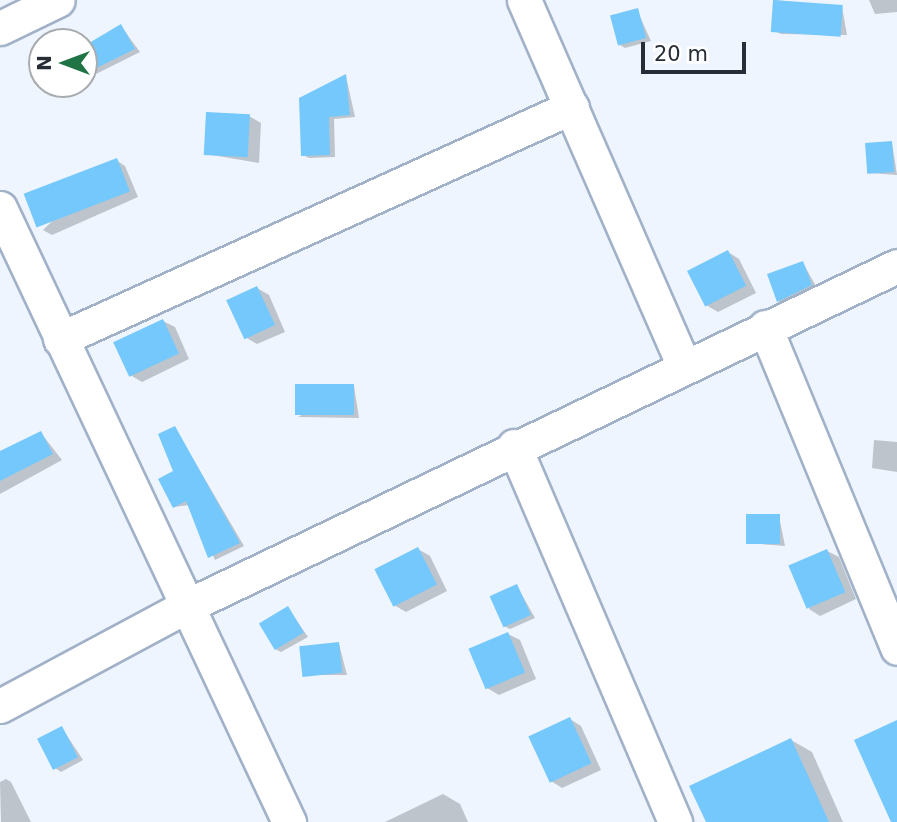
<!DOCTYPE html>
<style>
body{margin:0}
#map{position:relative;width:897px;height:822px;overflow:hidden;background:#eef5fe;font-family:"DejaVu Sans",sans-serif}
div>[style]{position:absolute}
[style*='--x']{left:calc(var(--x)*1px);top:calc(var(--y)*1px);width:calc(var(--w)*1px);rotate:calc(var(--a)*1deg)}
.shadow>*{inset:0;background:#0003}
.building>*{inset:0;background:#75c8fb;transform-origin:0 0}
.roads{filter:drop-shadow(2px 0 #a1b1c8) drop-shadow(-2px 0 #a1b1c8) drop-shadow(0 2px #a1b1c8) drop-shadow(0 -2px #a1b1c8)}
.street>*{height:33px;margin:-16.5px;padding:0 16.5px;transform-origin:16.5px;border-radius:16.5px;background:#fff}
span{translate:-50% -50%;white-space:nowrap;text-align:center;line-height:1.15;-webkit-text-stroke:5px #fff;paint-order:stroke}
.north{position:absolute;left:28px;top:28px;width:70px;height:70px;box-sizing:border-box;background:#fff;border:2px solid #a8abaf;border-radius:50%;rotate:270deg;font-size:19px;font-weight:700;line-height:28px;text-align:center;color:#262d36}
.north::after{content:'';display:block;margin:auto;width:24px;height:32px;background:#1f7344;clip-path:polygon(50% 0,100% 100%,50% 72%,0 100%)}
.scale{position:absolute;left:641px;top:42px;width:105px;height:32px;box-sizing:border-box;border:4px solid #262d36;border-top:0;padding-left:9px;font-size:21px;line-height:24px;white-space:nowrap;color:#262d36;-webkit-text-stroke:5px #fff;paint-order:stroke}
</style>
<div id="map">
<div class="shadow">
<i style="clip-path:polygon(775px 0,842px 7px,847px 35px,781px 34px,775px 31px)"></i>
<i style="clip-path:polygon(869px 0,897px 0,897px 12px,875px 14px)"></i>
<i style="clip-path:polygon(637px 10px,651px 41px,625px 48px,620px 45px)"></i>
<i style="clip-path:polygon(121px 26px,140px 52px,84px 80px,84px 48px)"></i>
<i style="clip-path:polygon(346px 76px,355px 117px,334px 119px,335px 157px,309px 158px,303px 155px,301px 99px)"></i>
<i style="clip-path:polygon(46px 84px,76px 84px,56px 94px)"></i>
<i style="clip-path:polygon(249px 116px,261px 123px,259px 163px,206px 154px)"></i>
<i style="clip-path:polygon(892px 143px,897px 175px,869px 173px)"></i>
<i style="clip-path:polygon(116px 160px,125px 166px,138px 197px,52px 235px,43px 230px)"></i>
<i style="clip-path:polygon(728px 252px,739px 259px,756px 293px,718px 312px,706px 305px)"></i>
<i style="clip-path:polygon(803px 263px,817px 288px,784px 304px,778px 301px)"></i>
<i style="clip-path:polygon(257px 288px,269px 295px,285px 332px,257px 344px,245px 337px)"></i>
<i style="clip-path:polygon(163px 321px,175px 327px,189px 359px,142px 382px,130px 375px)"></i>
<i style="clip-path:polygon(354px 386px,359px 418px,298px 417px)"></i>
<i style="clip-path:polygon(175px 428px,244px 546px,215px 560px,189px 505px,174px 507px)"></i>
<i style="clip-path:polygon(41px 433px,62px 460px,0 494px,0 453px)"></i>
<i style="clip-path:polygon(874px 440px,897px 442px,897px 472px,872px 468px)"></i>
<i style="clip-path:polygon(779px 516px,785px 546px,747px 543px)"></i>
<i style="clip-path:polygon(418px 549px,430px 556px,447px 591px,406px 612px,394px 605px)"></i>
<i style="clip-path:polygon(827px 551px,839px 557px,856px 599px,820px 616px,809px 609px)"></i>
<i style="clip-path:polygon(517px 586px,535px 618px,510px 629px,504px 626px)"></i>
<i style="clip-path:polygon(288px 608px,308px 637px,281px 652px,275px 649px)"></i>
<i style="clip-path:polygon(508px 634px,520px 640px,536px 679px,499px 695px,487px 688px)"></i>
<i style="clip-path:polygon(339px 644px,347px 675px,303px 675px)"></i>
<i style="clip-path:polygon(570px 719px,581px 726px,601px 770px,562px 788px,551px 781px)"></i>
<i style="clip-path:polygon(62px 728px,83px 760px,61px 772px,55px 768px)"></i>
<i style="clip-path:polygon(791px 740px,812px 752px,843px 822px,708px 822px)"></i>
<i style="clip-path:polygon(6px 779px,11px 782px,31px 822px,1px 822px,0 782px)"></i>
<i style="clip-path:polygon(443px 794px,460px 804px,468px 822px,385px 822px)"></i>
</div>
<div class="building">
<i style="left:773px;top:0;width:70px;height:32px;rotate:4deg"></i>
<i style="left:638px;top:8px;width:31px;height:29px;rotate:75deg"></i>
<i style="clip-path:polygon(121px 24px,135px 49px,84px 74px,84px 46px)"></i>
<i style="clip-path:polygon(346px 74px,350px 115px,329px 117px,330px 155px,301px 156px,299px 98px)"></i>
<i style="left:206px;top:112px;width:44px;height:43px;rotate:3deg"></i>
<i style="left:892px;top:141px;width:31px;height:27px;rotate:86deg"></i>
<i style="left:117px;top:158px;width:36px;height:100px;rotate:69deg"></i>
<i style="left:728px;top:250px;width:40px;height:46px;rotate:63deg"></i>
<i style="clip-path:polygon(803px 261px,812px 285px,777px 302px,767px 274px)"></i>
<i style="left:257px;top:286px;width:43px;height:34px;rotate:65deg"></i>
<i style="left:163px;top:319px;width:38px;height:55px;rotate:65deg"></i>
<i style="left:354px;top:384px;width:31px;height:59px;rotate:90deg"></i>
<i style="clip-path:polygon(175px 426px,240px 543px,208px 558px,186px 501px,173px 508px,158px 479px,173px 471px,158px 434px)"></i>
<i style="clip-path:polygon(41px 431px,53px 454px,0 481px,0 451px)"></i>
<i style="left:746px;top:514px;width:34px;height:30px"></i>
<i style="left:418px;top:547px;width:42px;height:49px;rotate:63deg"></i>
<i style="left:827px;top:549px;width:47px;height:42px;rotate:67deg"></i>
<i style="left:517px;top:584px;width:34px;height:30px;rotate:66deg"></i>
<i style="left:288px;top:606px;width:31px;height:34px;rotate:59deg"></i>
<i style="left:508px;top:632px;width:44px;height:43px;rotate:67deg"></i>
<i style="left:339px;top:642px;width:31px;height:40px;rotate:84deg"></i>
<i style="left:570px;top:717px;width:51px;height:46px;rotate:65deg"></i>
<i style="clip-path:polygon(897px 720px,897px 822px,891px 822px,854px 740px)"></i>
<i style="left:62px;top:726px;width:35px;height:28px;rotate:63deg"></i>
<i style="clip-path:polygon(791px 738px,829px 822px,706px 822px,689px 786px)"></i>
</div>
<div class="roads">
<div class="street">
<i style="--x:524;--y:0;--w:397;--a:66.4"></i>
<i style="--x:0;--y:28;--w:64;--a:-25.8"></i>
<i style="--x:0;--y:208;--w:679;--a:64.79"></i>
<i style="--x:765;--y:327;--w:347;--a:67.6"></i>
<i style="--x:60;--y:339;--w:562;--a:-24.38"></i>
<i style="--x:514;--y:446;--w:409;--a:66.8"></i>
<i style="--x:0;--y:706;--w:210;--a:-28.2"></i>
<i style="--x:185;--y:607;--w:789;--a:-25.59"></i>
</div>
</div>
<div class="north">N</div>
<div class="scale">20 m</div>
</div>
